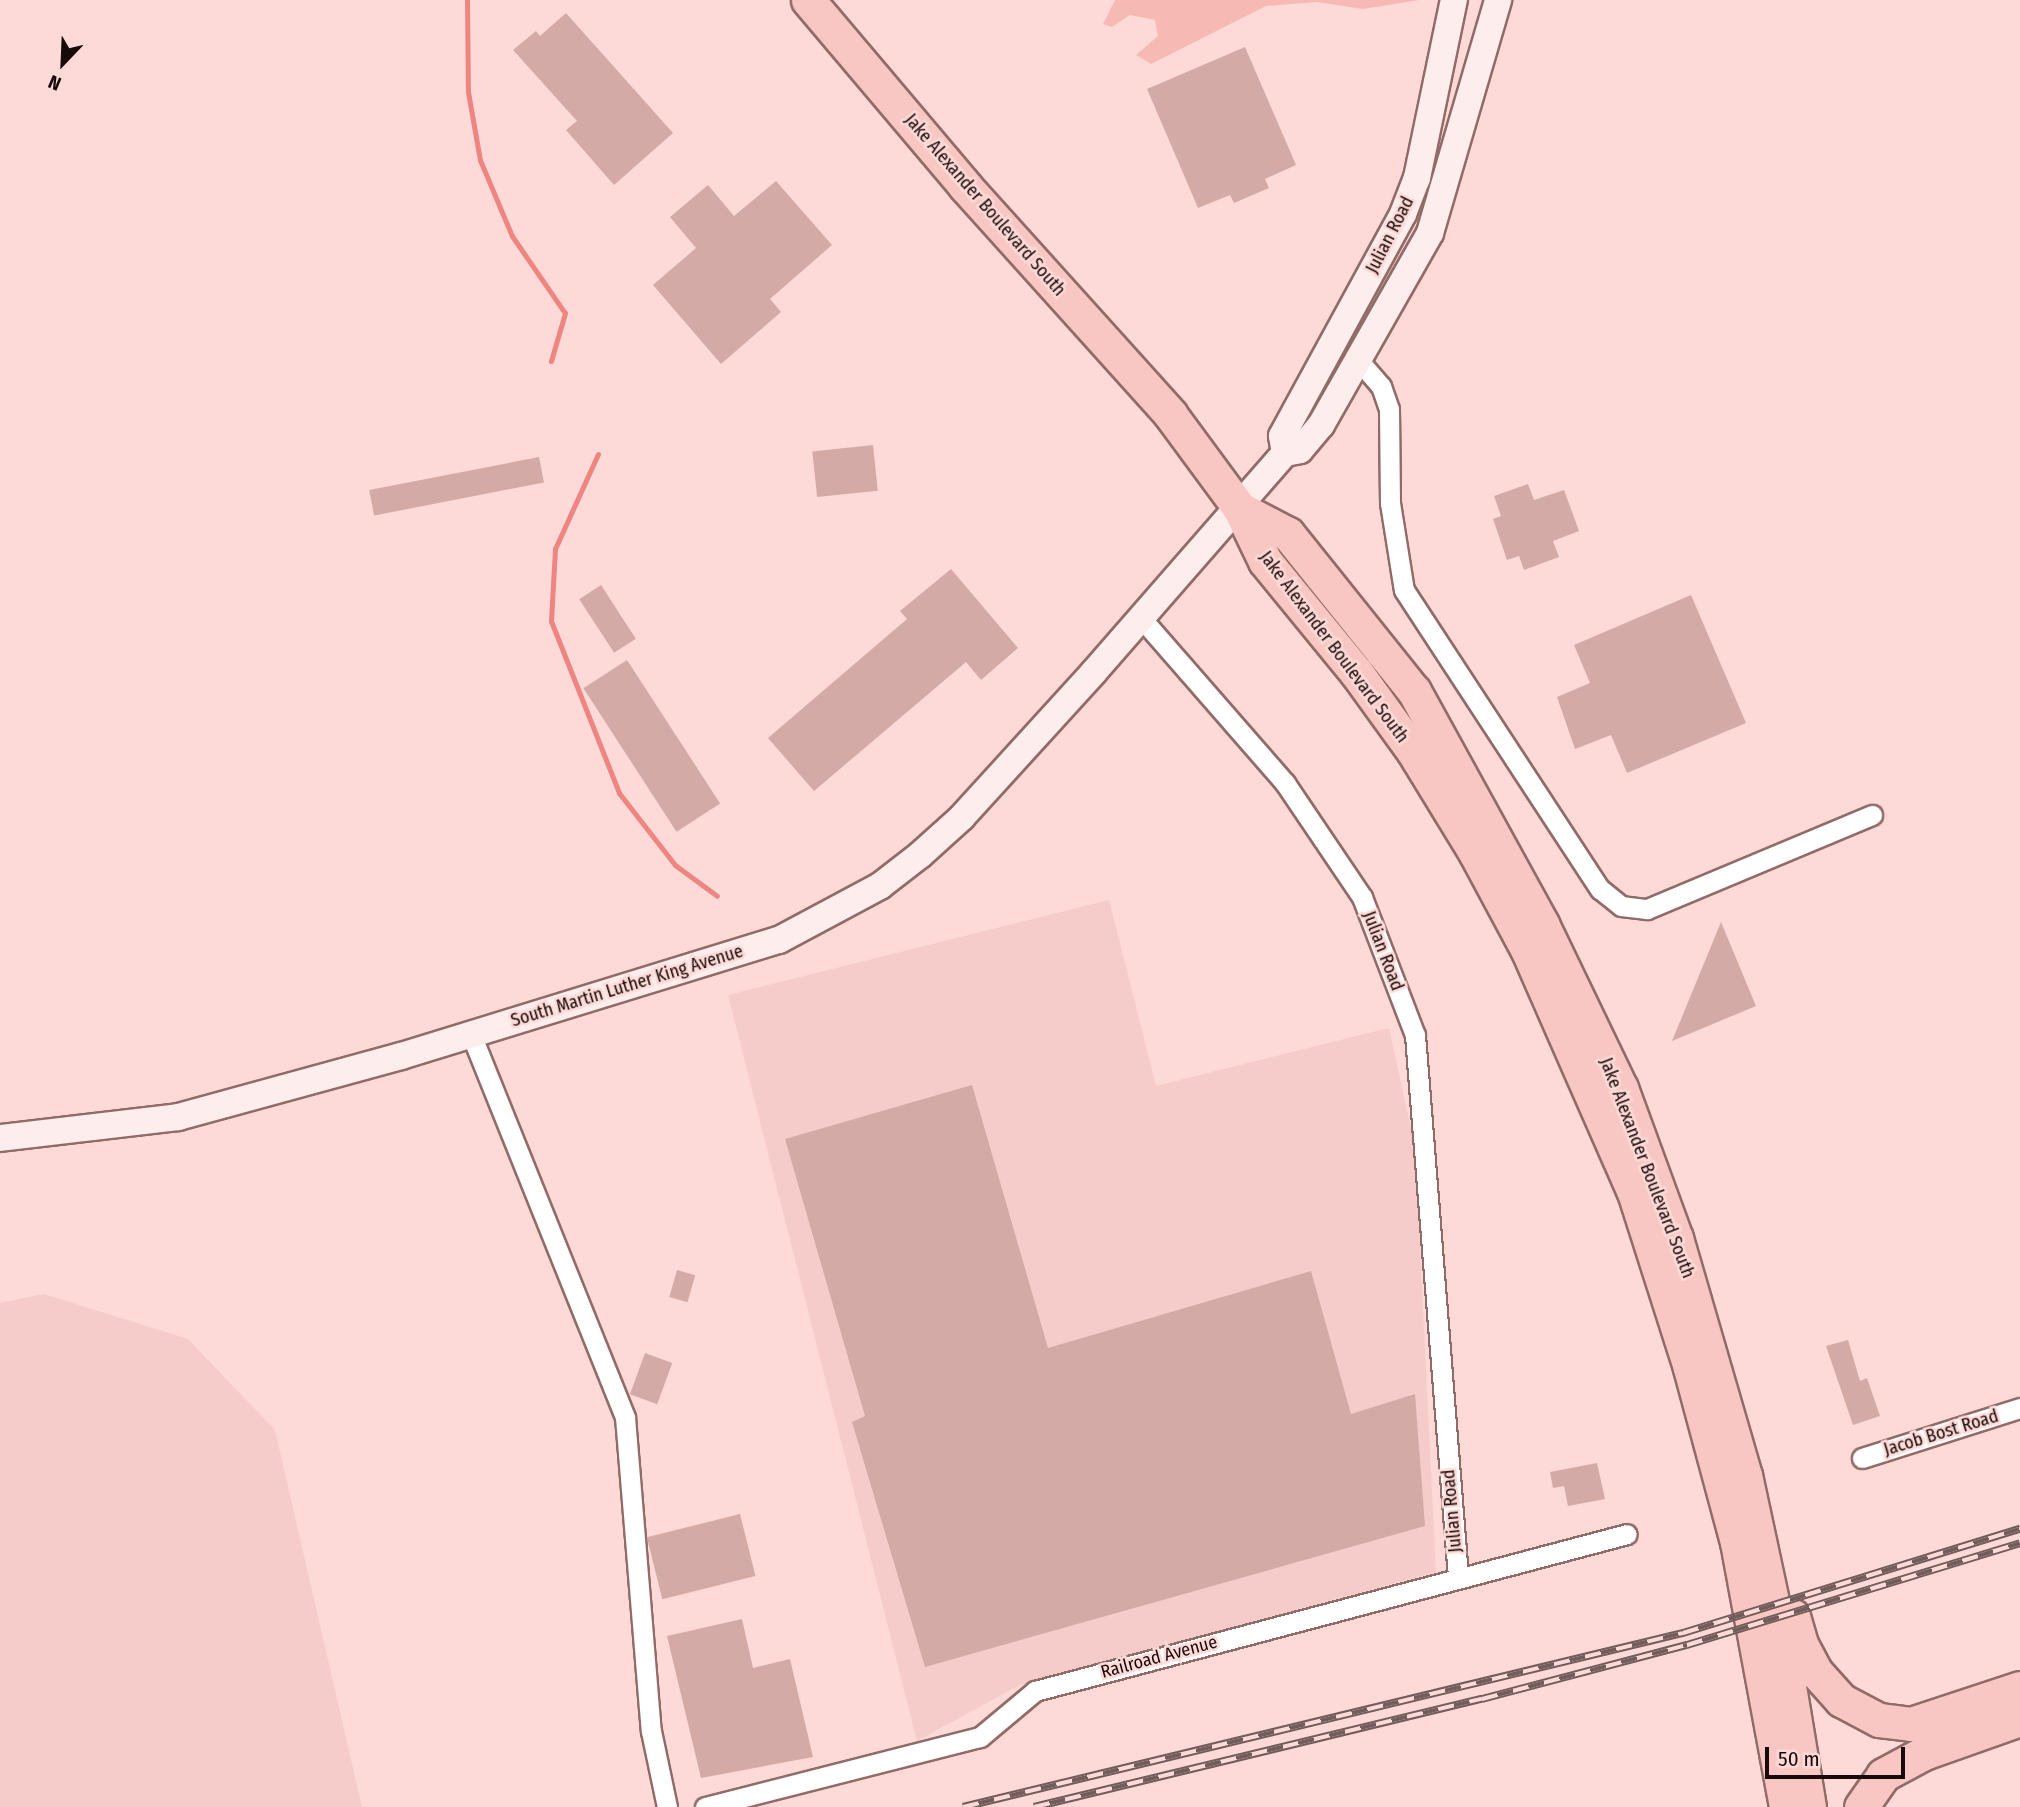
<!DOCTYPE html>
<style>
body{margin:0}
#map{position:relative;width:2020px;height:1807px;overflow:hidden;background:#fddad7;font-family:"Fira Sans Condensed",sans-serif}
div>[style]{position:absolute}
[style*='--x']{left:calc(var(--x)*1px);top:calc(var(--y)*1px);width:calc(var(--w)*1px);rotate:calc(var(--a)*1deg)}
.built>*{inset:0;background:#f5ccc9}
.green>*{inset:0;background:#f7b9b4}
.stream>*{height:5px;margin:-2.5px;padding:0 2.5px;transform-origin:2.5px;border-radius:2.5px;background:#ee8580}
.building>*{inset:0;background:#d4aaa7;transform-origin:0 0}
.roads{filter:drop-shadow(2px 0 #916b68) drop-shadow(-2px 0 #916b68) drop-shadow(0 2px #916b68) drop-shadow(0 -2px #916b68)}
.street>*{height:19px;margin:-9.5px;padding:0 9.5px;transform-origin:9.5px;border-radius:9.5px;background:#fff}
.secondary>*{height:26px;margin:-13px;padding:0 13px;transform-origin:13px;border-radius:13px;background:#fdeeed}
.highway>*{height:33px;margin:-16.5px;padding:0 16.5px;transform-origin:16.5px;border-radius:16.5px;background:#f9c7c3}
.rail>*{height:8px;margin-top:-4px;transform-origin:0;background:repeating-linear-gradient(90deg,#fddad7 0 16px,#735d5b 0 32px);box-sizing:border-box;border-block:2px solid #735d5b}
span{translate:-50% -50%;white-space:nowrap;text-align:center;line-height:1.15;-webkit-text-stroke:5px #fddad7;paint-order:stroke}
.street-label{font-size:18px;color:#180a09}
.north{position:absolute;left:28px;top:28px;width:70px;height:70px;-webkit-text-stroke:5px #fddad7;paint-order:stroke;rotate:203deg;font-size:19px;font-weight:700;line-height:28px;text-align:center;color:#180a09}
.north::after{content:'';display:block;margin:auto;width:24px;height:32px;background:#180a09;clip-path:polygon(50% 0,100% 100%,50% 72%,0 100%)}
.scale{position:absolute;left:1765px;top:1747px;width:140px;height:32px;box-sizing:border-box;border:4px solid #180a09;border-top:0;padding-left:9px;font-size:21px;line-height:24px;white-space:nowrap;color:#180a09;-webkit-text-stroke:5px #fddad7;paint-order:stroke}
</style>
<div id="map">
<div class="built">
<i style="clip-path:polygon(1109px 900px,1156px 1086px,1389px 1028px,1415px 1147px,1436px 1572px,1020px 1685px,917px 1741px,728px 995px)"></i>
<i style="clip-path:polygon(44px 1294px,188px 1339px,275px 1430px,362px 1807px,0 1807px,0 1303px)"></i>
</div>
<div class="green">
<i style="clip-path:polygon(1115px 0,1419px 0,1363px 9px,1317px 2px,1266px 6px,1151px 64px,1136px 55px,1158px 36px,1155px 20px,1130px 15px,1112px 27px,1103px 24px)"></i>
</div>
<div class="stream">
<i style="--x:467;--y:0;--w:92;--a:89.4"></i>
<i style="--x:468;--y:92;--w:69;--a:80"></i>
<i style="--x:480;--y:160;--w:82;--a:67.2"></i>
<i style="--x:512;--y:236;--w:93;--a:55.5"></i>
<i style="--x:565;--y:313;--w:50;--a:106.3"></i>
<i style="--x:598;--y:454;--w:104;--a:114.4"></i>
<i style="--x:555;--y:549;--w:72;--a:93.2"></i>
<i style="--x:551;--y:621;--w:185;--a:68.4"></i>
<i style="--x:619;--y:793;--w:91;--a:52.1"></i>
<i style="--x:675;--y:865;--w:52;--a:36.4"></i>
</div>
<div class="building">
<i style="clip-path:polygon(566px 13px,673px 133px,614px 185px,566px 130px,577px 121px,513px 50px,536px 31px,540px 36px)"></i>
<i style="clip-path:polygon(1245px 47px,1296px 165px,1265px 179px,1269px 188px,1234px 203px,1230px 195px,1198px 208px,1147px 89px)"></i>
<i style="clip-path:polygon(776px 181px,832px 245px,770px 299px,781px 312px,721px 364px,653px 285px,696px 248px,670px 217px,708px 185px,734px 216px)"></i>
<i style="left:873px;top:445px;width:46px;height:61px;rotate:84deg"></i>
<i style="left:539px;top:457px;width:26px;height:173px;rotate:79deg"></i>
<i style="clip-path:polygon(1528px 484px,1534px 500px,1564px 490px,1579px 531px,1553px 541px,1559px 557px,1524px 570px,1519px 556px,1507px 560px,1493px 519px,1501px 516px,1494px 496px)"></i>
<i style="clip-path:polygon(951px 569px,1018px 648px,981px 680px,966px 662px,814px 791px,768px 738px,907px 619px,900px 611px)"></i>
<i style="left:601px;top:585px;width:64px;height:26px;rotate:57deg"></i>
<i style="clip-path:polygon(1691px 595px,1746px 723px,1627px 773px,1611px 735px,1575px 749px,1557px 697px,1590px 683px,1574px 645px)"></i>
<i style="left:627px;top:660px;width:171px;height:52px;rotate:57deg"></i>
<i style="clip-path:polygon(1721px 922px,1756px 1006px,1672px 1041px)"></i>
<i style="clip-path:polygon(972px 1085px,1048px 1348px,1311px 1271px,1351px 1414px,1415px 1394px,1425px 1526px,925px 1667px,852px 1422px,865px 1416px,785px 1139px)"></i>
<i style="left:677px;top:1270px;width:19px;height:28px;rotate:16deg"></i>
<i style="clip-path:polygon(1848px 1340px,1860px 1381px,1867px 1378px,1880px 1416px,1853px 1425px,1826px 1346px)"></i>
<i style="left:645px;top:1353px;width:29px;height:44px;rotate:20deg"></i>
<i style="clip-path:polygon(1597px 1463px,1605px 1499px,1568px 1506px,1564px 1486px,1553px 1488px,1550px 1472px)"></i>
<i style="left:740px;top:1514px;width:64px;height:96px;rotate:76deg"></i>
<i style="clip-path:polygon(742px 1619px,753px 1668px,790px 1659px,813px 1757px,701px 1778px,667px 1636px)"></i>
</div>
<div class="roads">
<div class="street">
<i style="--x:1360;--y:362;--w:32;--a:49"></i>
<i style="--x:1381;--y:386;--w:24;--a:71"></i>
<i style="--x:1389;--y:409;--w:94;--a:89.4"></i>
<i style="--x:1390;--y:503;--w:88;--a:80.9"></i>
<i style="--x:1404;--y:590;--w:358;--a:56.8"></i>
<i style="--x:1600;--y:889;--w:27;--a:39"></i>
<i style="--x:1621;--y:906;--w:26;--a:7"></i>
<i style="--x:1647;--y:909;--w:244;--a:-22.7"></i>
<i style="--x:1142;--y:619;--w:218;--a:48.9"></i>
<i style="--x:1285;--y:783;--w:138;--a:56"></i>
<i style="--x:1362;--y:897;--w:148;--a:69"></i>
<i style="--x:1415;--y:1035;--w:544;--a:85.46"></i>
<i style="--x:471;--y:1034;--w:413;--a:68.1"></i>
<i style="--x:625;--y:1417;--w:315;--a:85.3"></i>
<i style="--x:651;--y:1731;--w:78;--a:78.1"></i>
<i style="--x:1862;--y:1458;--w:166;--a:-17.6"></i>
<i style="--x:705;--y:1807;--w:284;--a:-14.3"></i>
<i style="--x:980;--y:1737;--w:72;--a:-39.9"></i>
<i style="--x:1035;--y:1691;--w:612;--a:-14.85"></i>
</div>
<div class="secondary">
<i style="--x:1285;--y:453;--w:17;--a:-100"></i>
<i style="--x:1282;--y:436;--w:253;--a:-61.4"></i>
<i style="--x:1403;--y:214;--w:39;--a:-69"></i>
<i style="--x:1417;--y:178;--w:182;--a:-78.3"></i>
<i style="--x:0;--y:1138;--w:179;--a:-6.7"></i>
<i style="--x:178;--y:1117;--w:231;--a:-15.3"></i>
<i style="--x:401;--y:1056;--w:395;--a:-17.1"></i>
<i style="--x:779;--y:940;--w:115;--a:-28.1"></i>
<i style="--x:880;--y:886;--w:51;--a:-37.8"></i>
<i style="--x:920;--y:855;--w:57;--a:-42.1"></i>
<i style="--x:962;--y:817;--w:195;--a:-47.7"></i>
<i style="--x:1093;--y:673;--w:292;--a:-48.9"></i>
<i style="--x:1285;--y:453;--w:15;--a:-11"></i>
<i style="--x:1300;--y:450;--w:33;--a:-50"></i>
<i style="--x:1321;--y:425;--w:221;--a:-60.4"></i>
<i style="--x:1430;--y:233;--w:243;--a:-73.7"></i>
</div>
<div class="highway">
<i style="--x:808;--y:0;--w:243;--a:49.8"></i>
<i style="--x:965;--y:186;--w:307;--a:48"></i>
<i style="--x:1170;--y:414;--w:118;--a:53.6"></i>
<i style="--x:1240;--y:509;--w:58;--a:64.3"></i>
<i style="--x:1265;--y:561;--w:144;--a:50.7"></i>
<i style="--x:1356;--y:672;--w:97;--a:54.2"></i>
<i style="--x:1413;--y:751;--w:121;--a:58.5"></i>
<i style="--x:1476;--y:854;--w:110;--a:61.8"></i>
<i style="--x:1528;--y:951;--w:263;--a:66.3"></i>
<i style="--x:1634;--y:1192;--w:185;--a:72.3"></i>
<i style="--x:1690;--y:1368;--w:180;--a:74.9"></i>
<i style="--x:1737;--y:1542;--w:269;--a:79.5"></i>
<i style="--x:1240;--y:509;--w:54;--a:27.5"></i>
<i style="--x:1288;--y:534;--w:201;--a:51.3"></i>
<i style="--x:1414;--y:691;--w:266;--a:61.2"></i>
<i style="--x:1542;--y:924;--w:182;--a:64.3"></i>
<i style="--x:1621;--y:1088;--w:160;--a:69.9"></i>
<i style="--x:1676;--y:1238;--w:247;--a:73.8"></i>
<i style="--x:1745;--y:1475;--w:191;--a:77.9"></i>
<i style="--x:1785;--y:1662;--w:147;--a:80.6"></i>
<i style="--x:1793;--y:1616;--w:29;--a:74"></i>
<i style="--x:1801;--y:1644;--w:32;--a:62"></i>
<i style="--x:1816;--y:1672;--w:38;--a:48"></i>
<i style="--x:1841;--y:1700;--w:43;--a:27.8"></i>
<i style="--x:1879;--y:1720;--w:32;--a:7"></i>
<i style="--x:1911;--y:1724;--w:115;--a:-18.3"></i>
<i style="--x:1861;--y:1807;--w:39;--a:-55"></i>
<i style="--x:1883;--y:1775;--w:47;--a:-28.2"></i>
<i style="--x:1924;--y:1753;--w:102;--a:-19.5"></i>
</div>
</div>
<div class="rail">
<i style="--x:963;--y:1807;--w:741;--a:-13.59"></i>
<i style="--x:1683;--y:1633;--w:353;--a:-17.2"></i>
<i style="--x:1034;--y:1807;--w:461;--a:-13.6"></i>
<i style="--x:1482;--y:1699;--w:212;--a:-14.8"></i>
<i style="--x:1687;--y:1645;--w:348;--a:-17"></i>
</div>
<div class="street-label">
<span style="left:985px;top:205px;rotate:49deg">Jake Alexander Boulevard South</span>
<span style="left:1390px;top:235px;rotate:-63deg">Julian Road</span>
<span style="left:1334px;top:647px;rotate:53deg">Jake Alexander Boulevard South</span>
<span style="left:1383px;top:951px;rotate:69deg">Julian Road</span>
<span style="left:627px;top:986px;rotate:-17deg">South Martin Luther King Avenue</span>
<span style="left:1647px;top:1168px;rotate:69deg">Jake Alexander Boulevard South</span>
<span style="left:1941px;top:1433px;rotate:-17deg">Jacob Bost Road</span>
<span style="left:1452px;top:1511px;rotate:-95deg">Julian Road</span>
<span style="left:1159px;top:1657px;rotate:-15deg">Railroad Avenue</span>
</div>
<div class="north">N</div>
<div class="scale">50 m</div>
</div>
